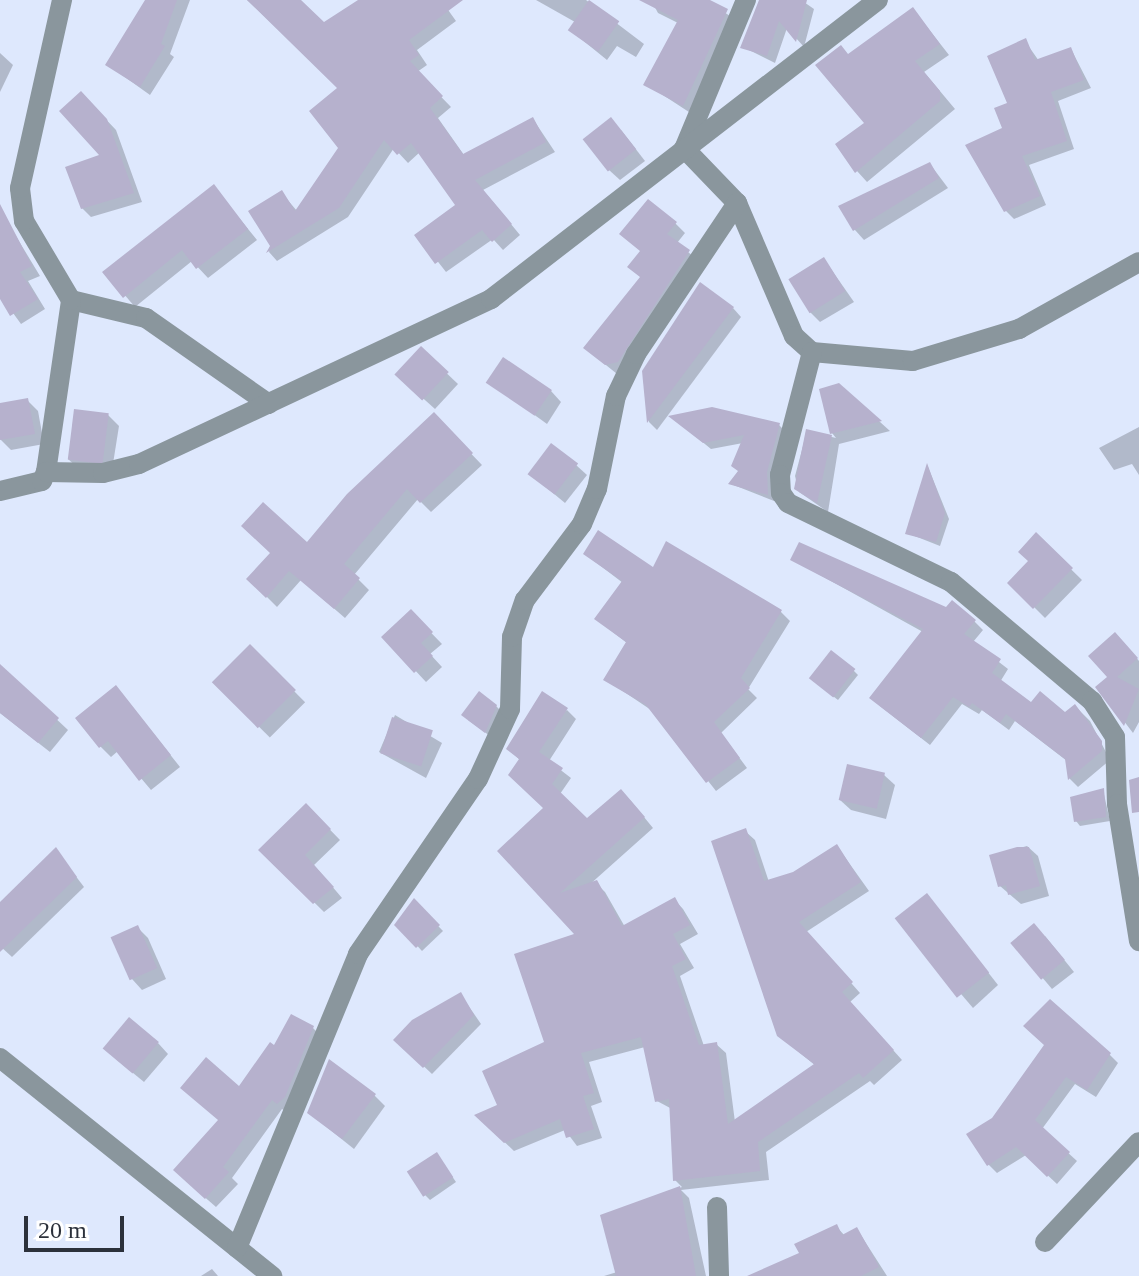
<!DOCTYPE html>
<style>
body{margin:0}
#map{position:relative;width:1139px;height:1276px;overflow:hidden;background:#dee8fd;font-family:Georgia,serif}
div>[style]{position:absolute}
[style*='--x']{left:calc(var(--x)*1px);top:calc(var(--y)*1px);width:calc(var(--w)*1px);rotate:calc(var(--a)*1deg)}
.shadow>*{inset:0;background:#0003;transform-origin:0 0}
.building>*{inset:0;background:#b6b1cd;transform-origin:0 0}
.minor>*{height:20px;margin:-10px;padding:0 10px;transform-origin:10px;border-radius:10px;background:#8a969d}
span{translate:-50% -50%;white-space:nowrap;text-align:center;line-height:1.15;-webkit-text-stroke:6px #fff;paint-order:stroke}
.scale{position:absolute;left:24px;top:1216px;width:100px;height:36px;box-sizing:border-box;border:4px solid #2c313b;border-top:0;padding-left:10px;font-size:24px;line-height:28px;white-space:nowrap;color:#2c313b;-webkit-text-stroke:6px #fff;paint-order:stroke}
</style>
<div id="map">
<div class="shadow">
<i style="clip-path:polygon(146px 0,190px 0,170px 54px,174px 57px,150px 95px,108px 65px)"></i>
<i style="clip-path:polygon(247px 0,294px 0,324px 25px,361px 0,441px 0,456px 21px,417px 50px,427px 65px,417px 72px,451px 107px,438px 118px,464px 155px,533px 119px,555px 152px,483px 190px,520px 235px,503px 250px,493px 239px,446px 272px,417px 235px,458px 206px,420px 152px,408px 163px,394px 148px,348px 217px,277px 261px,269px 252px,281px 192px,297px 211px,341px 148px,340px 88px)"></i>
<i style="clip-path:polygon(536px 0,586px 0,644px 44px,636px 57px,617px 46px,607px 60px,570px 30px,575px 22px)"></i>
<i style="clip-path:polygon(651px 0,706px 0,736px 20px,692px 114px,646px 84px,678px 23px,658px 13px)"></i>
<i style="clip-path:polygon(761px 0,801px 0,814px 9px,804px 47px,787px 28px,775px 63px,743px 47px)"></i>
<i style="clip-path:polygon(913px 9px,949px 55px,924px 72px,955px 109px,867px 182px,857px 171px,867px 124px,848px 56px)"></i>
<i style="clip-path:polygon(1025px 41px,1039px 61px,1071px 49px,1091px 88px,1058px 101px,1074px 149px,1029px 165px,1046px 205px,1014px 219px,1006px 211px,1004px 129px)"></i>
<i style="clip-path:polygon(0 53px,13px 65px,0 92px)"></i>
<i style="clip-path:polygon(81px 93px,116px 130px,142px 202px,91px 217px,82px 208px,102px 156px)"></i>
<i style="clip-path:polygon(621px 130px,645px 161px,620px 180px,609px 170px)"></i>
<i style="clip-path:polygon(930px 164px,948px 188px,864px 240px,855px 230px,841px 207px)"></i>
<i style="clip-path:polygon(214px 187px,257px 240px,208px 278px,192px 261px,135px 307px,105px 272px)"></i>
<i style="clip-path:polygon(5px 218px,40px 276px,28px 281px,45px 309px,21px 324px,0 295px,0 221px)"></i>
<i style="clip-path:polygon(675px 223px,685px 233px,677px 243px,699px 261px,622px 378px,596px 357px,642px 278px,630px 267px)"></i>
<i style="clip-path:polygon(824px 259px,854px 302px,820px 322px,810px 312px)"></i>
<i style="clip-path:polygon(733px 308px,741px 317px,657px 430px,649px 422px,644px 372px)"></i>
<i style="clip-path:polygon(421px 349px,458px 384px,435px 409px,406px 383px)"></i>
<i style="clip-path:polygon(489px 382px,551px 391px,561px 402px,547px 424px)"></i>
<i style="clip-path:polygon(839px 385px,890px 431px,839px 444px,828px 512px,799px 492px,795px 476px,807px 431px,836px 438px,832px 433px)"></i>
<i style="clip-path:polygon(27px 400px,38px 411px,44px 444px,11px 450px,0 439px,0 405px)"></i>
<i style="clip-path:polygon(108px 415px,119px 426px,112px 470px,79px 469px,68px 459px)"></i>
<i style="clip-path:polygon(434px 415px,482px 465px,431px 512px,418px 499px,354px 575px,369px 590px,345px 618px,301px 580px,277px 607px,249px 579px,307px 545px)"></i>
<i style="clip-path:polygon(678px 422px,779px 425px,786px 432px,774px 501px,731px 484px,740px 472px,743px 443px,711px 449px)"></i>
<i style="clip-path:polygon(1139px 427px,1139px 475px,1132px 464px,1114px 470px,1099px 448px)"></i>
<i style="clip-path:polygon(576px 465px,587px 475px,565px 503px,530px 474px)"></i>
<i style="clip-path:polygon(928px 467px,949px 519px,940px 546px,907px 533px)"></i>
<i style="clip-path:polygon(1036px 535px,1082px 580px,1045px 618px,1010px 583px,1030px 561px)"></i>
<i style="clip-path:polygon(585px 554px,654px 570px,781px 612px,790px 621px,748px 689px,757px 698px,721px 733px,747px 768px,716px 791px,654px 712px,605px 679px,627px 643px,596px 619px,623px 583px)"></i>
<i style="clip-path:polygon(793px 560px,974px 621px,983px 630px,973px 642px,1008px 669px,1000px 682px,1032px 704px,1065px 715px,1075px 706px,1090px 721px,1110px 760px,1078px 787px,1070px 779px,1067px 761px,1015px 721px,1009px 730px,982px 710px,979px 714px,962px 704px,930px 745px,880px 706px,923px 632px)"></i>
<i style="clip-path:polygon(411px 612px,442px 644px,430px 654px,442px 667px,426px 682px,384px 637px)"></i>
<i style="clip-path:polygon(1124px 643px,1139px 661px,1139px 722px,1133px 733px,1098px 687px,1110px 677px)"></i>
<i style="left:250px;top:647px;width:78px;height:50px;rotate:45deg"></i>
<i style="clip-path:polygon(0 666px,68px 730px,50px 752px,0 713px)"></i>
<i style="clip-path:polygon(853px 670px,858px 675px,838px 700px,816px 683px)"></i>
<i style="clip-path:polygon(126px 699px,180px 767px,151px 790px,118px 751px,111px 757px,100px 746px)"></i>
<i style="clip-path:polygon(496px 706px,501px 711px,490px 736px,468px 720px)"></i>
<i style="clip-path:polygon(567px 710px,576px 719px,549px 761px,571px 778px,560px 794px,587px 821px,630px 800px,653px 828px,588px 886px,596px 883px,605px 892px,625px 927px,674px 899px,683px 909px,698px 934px,680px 944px,694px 968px,680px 976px,704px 1046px,716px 1044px,726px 1053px,735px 1122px,816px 1066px,778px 1035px,745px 831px,755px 840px,769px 882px,794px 874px,837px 846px,869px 891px,806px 932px,860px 993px,850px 1002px,902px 1060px,874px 1085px,870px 1081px,766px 1152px,769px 1180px,681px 1190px,689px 1198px,706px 1276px,604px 1276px,617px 1272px,603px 1216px,682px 1187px,675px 1180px,672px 1109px,657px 1101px,645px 1047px,589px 1062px,602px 1102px,591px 1106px,602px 1138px,577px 1146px,565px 1130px,514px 1151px,477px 1116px,500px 1106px,546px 1044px,577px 935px,500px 851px,546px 808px,520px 760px,508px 749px)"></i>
<i style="clip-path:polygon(395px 715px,442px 743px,426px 778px,379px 752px)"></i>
<i style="clip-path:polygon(884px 775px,895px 785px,886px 819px,851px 810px,840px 800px)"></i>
<i style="clip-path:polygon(1103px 790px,1110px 821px,1080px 826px,1076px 821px)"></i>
<i style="clip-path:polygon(306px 805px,340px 840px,314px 865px,342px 898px,324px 912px,261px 850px)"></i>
<i style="clip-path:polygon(1027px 846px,1038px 856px,1049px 896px,1021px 904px,1000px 886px,991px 856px)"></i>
<i style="clip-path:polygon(56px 850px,84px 887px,12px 957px,0 946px,0 904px)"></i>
<i style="clip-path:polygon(414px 901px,443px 931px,422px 951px,397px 924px)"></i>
<i style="clip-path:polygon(937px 907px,998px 985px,973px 1008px,897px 919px)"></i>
<i style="clip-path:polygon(137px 927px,148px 938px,166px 979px,142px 990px,132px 979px)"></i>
<i style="clip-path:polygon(1045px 936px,1074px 972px,1052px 989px,1013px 943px)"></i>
<i style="clip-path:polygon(461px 995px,481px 1024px,432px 1074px,396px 1040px)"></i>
<i style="clip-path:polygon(313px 1028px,323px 1038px,288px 1113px,282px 1109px,232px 1178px,238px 1184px,216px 1207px,185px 1180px,240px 1089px,275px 1048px)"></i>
<i style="clip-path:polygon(158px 1043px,168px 1054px,144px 1082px,116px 1059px)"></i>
<i style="clip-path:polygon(1046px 1045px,1110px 1055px,1118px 1063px,1096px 1097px,1075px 1084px,1042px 1129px,1077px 1161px,1057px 1184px,1026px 1155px,997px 1173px,988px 1164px,993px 1119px)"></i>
<i style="clip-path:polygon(374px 1095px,385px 1106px,354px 1149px,309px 1113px)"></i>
<i style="clip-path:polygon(441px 1160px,456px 1182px,430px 1200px,425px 1195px)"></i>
<i style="clip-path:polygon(836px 1226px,845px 1236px,857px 1229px,887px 1276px,772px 1276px)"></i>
<i style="clip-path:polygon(212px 1269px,218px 1276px,201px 1276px)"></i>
</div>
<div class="building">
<i style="clip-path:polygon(145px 0,177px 0,161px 44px,165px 46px,140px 87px,105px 65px)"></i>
<i style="clip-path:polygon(247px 0,301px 0,324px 22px,358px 0,463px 0,409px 40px,419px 55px,410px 61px,443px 96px,430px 108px,463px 154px,533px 117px,546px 142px,475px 180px,512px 224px,492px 242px,482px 230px,435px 264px,414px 235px,455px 205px,411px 143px,397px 155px,384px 140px,339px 208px,266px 253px,270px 246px,248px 211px,282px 190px,295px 211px,338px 148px,309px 111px,337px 88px)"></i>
<i style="left:589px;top:0;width:37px;height:37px;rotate:35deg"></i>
<i style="clip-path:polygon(639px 0,710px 0,728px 9px,683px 106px,643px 85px,678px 20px)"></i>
<i style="clip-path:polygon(759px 0,807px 0,796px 42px,779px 21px,767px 56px,740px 48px)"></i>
<i style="clip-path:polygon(913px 7px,940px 44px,915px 61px,940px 91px,940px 101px,855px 173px,835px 144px,864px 123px,815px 65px,841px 45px,848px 54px)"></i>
<i style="clip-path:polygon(1026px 38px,1035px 60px,1071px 47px,1084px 80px,1051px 92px,1067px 141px,1022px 156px,1040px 196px,1004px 212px,965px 145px,1002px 128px,994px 108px,1007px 103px,987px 56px)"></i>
<i style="clip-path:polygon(81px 91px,107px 119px,134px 193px,81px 209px,65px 167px,99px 155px,59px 111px)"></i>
<i style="left:611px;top:117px;width:41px;height:36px;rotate:52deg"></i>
<i style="clip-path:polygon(930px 162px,939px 178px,853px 231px,838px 206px)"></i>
<i style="clip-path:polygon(214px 184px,248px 229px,196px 269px,182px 250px,123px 298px,102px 272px)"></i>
<i style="clip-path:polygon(648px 199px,677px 222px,667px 234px,690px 250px,618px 362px,605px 365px,583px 348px,640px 277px,627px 267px,640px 251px,619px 234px)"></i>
<i style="clip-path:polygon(0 204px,32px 266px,20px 272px,38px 299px,10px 316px,0 299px)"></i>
<i style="left:824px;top:257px;width:40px;height:42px;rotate:58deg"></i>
<i style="clip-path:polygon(700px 282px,734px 307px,647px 423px,642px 371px)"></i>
<i style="left:421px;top:346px;width:38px;height:39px;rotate:43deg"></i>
<i style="left:503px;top:357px;width:59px;height:31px;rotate:34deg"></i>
<i style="clip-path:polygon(839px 383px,882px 421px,830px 434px,819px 389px)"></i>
<i style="clip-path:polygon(28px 398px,35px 434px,0 440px,0 403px)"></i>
<i style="clip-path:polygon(712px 407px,780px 423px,767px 472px,768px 495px,728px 484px,738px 471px,731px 466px,744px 435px,703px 443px,668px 416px)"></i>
<i style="left:74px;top:409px;width:35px;height:51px;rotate:7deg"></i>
<i style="clip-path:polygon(434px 412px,473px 453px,420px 503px,407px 489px,344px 564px,360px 578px,334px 609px,289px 571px,266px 598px,246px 579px,270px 553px,241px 526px,263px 502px,307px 542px,347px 494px)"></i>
<i style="clip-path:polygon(806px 429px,832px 435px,817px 503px,794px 489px)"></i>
<i style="left:551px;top:443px;width:34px;height:39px;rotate:37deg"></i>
<i style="clip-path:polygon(927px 463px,945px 513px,936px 542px,905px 534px)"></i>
<i style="clip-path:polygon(598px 530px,653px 567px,666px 541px,782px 610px,741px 678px,750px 688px,714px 722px,740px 758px,706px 783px,646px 705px,603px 680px,626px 642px,594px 619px,622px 581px,583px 554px)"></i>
<i style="clip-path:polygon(1036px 532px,1073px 568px,1033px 609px,1007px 583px,1028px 561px,1018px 552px)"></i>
<i style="clip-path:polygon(799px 542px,946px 607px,952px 600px,976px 620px,964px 634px,1001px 659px,992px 673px,1031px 702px,1040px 691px,1065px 712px,1075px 704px,1102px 741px,1102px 751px,1068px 780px,1065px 759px,1006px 714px,1000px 723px,972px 703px,969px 707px,953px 697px,921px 738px,869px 698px,923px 629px,790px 560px)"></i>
<i style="clip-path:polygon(411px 609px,433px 632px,421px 643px,433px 656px,414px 673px,381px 637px)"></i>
<i style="clip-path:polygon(1115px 632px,1138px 658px,1117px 677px,1139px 689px,1124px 726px,1095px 687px,1107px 677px,1088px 656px)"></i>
<i style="left:250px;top:644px;width:65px;height:54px;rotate:45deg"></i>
<i style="left:831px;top:650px;width:31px;height:36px;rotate:38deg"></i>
<i style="clip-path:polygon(0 664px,59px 718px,38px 743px,0 713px)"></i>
<i style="clip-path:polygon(116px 685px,171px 755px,139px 781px,108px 741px,99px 748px,75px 718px)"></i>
<i style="clip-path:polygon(479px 691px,497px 705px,485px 733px,461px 715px)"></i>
<i style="clip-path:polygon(542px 691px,568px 708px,539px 752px,563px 768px,552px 784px,587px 818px,621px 789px,645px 817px,560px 893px,597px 880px,622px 926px,675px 897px,690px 925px,673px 934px,686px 959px,672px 966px,699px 1045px,717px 1042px,728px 1124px,814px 1064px,777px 1036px,711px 841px,746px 828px,764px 881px,793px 872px,837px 844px,861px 882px,799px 922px,853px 982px,842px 992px,894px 1050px,863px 1078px,859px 1073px,758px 1142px,760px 1171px,673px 1181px,669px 1099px,655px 1102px,641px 1037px,581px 1053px,594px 1093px,583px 1096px,594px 1129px,566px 1138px,560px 1119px,504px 1143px,474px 1115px,497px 1105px,482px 1071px,544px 1042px,514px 954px,574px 934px,497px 851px,543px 808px,508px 775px,519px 759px,506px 749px)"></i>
<i style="left:392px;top:717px;width:43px;height:38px;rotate:18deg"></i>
<i style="left:847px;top:764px;width:39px;height:37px;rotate:13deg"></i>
<i style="clip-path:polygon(1139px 777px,1139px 812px,1132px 813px,1129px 780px)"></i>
<i style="clip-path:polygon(1104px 788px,1106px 817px,1074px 822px,1070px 797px)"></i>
<i style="clip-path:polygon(306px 803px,331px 829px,305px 855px,334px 887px,313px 904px,258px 850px)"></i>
<i style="clip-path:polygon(56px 847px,77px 877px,0 952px,0 902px)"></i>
<i style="clip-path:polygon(1017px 847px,1029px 847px,1040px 886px,1008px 895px,1006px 885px,998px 887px,989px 855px)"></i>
<i style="left:927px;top:893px;width:101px;height:41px;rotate:52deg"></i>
<i style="clip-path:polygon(414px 898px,440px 925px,416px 948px,394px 925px)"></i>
<i style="left:1034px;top:923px;width:48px;height:31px;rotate:50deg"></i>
<i style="left:138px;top:925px;width:47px;height:30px;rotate:66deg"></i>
<i style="clip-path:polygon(461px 992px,474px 1015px,423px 1068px,393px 1040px,412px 1020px)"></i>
<i style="clip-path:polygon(1050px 999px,1111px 1053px,1087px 1090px,1066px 1077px,1035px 1120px,1070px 1152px,1047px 1177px,1016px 1147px,987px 1166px,966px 1134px,992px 1118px,1044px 1045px,1023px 1026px)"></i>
<i style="clip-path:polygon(291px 1014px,314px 1026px,285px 1097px,277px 1104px,272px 1100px,223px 1167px,229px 1172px,205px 1199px,173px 1170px,218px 1120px,180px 1088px,206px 1057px,239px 1086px,270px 1042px,274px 1045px)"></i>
<i style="left:129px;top:1017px;width:39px;height:41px;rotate:40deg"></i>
<i style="clip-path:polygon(329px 1059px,376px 1094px,342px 1139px,307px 1113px)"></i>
<i style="left:437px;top:1152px;width:30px;height:36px;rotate:57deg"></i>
<i style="clip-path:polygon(680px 1186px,696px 1276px,616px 1276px,600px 1215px)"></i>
<i style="clip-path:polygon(837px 1224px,842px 1235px,857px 1227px,879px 1267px,861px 1276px,747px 1276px,799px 1253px,794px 1244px)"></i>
</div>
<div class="minor">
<i style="--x:686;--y:144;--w:156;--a:-67.4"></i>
<i style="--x:684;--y:148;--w:76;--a:46.1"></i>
<i style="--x:737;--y:203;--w:145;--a:66.8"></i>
<i style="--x:794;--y:336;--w:24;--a:42"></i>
<i style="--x:812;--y:352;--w:101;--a:5.1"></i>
<i style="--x:913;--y:361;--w:111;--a:-16.8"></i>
<i style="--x:1019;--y:329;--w:137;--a:-29.2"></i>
<i style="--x:71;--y:300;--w:77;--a:13.5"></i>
<i style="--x:146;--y:318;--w:150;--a:35"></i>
<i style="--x:812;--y:352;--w:127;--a:104.6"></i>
<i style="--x:780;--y:475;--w:18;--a:87"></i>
<i style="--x:781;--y:493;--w:12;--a:55"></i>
<i style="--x:788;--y:503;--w:181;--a:25.9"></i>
<i style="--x:951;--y:582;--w:185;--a:40.2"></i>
<i style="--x:1092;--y:701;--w:43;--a:57.4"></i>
<i style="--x:1115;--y:737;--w:67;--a:88.3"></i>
<i style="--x:1117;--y:804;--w:139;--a:80.9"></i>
<i style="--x:46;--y:472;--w:174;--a:-81.7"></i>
<i style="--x:71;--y:300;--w:92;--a:-120.7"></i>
<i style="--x:24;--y:221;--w:33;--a:-97"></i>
<i style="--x:20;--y:188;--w:193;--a:-77.4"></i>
<i style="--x:0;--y:491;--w:43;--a:-13.4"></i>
<i style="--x:42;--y:481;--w:10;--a:-66"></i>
<i style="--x:46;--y:472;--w:57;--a:1"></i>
<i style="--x:103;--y:473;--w:37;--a:-14"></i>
<i style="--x:139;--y:464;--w:389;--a:-25.1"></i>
<i style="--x:491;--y:299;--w:489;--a:-37.7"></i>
<i style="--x:0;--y:1058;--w:349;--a:38.7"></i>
<i style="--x:717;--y:1207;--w:69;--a:88.3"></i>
<i style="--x:1045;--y:1242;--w:137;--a:-46.8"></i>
<i style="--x:237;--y:1248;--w:318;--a:-67.6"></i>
<i style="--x:358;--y:954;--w:212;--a:-55.6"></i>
<i style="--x:478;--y:779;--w:77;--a:-65.4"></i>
<i style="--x:510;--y:709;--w:72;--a:-88.4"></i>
<i style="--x:512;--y:637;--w:39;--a:-71"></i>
<i style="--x:525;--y:600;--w:95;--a:-53.1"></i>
<i style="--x:582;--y:524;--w:38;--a:-67"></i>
<i style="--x:597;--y:489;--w:95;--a:-78.5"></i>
<i style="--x:616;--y:396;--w:47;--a:-64.5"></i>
<i style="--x:636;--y:354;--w:182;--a:-56.2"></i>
</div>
<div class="scale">20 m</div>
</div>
